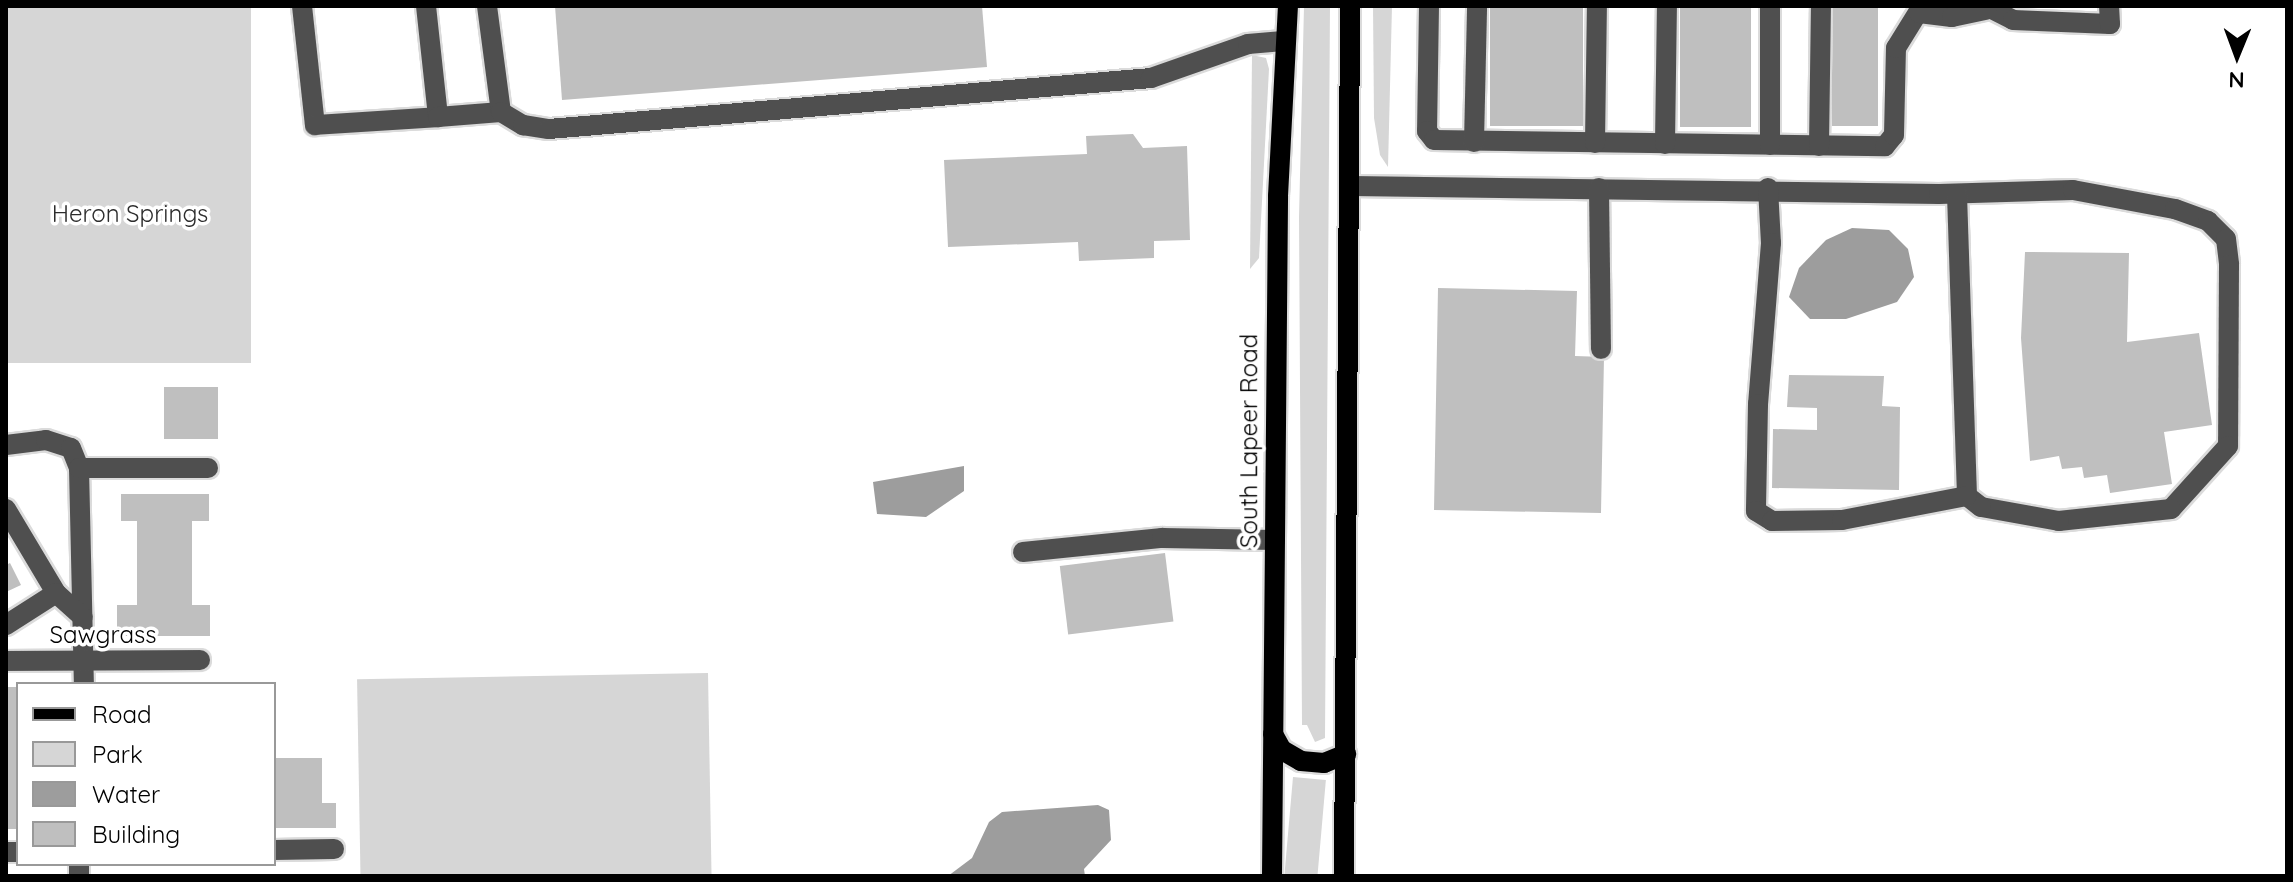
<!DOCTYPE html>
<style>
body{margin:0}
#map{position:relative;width:2293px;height:882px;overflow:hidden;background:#fff;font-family:Quicksand,sans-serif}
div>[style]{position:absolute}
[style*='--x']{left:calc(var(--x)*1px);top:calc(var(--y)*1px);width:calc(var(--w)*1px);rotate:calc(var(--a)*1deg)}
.green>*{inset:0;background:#d6d6d6;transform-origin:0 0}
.water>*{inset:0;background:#9d9d9d}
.building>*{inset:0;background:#bfbfbf;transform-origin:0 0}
.roads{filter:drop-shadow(2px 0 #dbdbdb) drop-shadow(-2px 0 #dbdbdb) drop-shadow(0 2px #dbdbdb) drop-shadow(0 -2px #dbdbdb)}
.minor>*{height:20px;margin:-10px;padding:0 10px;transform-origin:10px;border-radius:10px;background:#4f4f4f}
.major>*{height:20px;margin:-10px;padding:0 10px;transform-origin:10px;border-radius:10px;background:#000}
span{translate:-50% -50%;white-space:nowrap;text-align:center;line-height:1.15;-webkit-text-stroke:7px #fff;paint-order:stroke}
.park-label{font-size:24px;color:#2d2d2d}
.street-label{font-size:24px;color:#000}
.frame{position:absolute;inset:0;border:8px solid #000;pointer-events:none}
.legend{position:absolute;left:16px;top:682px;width:260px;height:184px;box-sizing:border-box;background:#fff;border:2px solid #999;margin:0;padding:10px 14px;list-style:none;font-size:24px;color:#000}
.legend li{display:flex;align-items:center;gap:16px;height:40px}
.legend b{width:40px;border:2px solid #999}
.north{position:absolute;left:2197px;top:16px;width:80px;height:80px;-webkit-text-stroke:6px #fff;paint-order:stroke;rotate:181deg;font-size:22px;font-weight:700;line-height:32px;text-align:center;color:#000}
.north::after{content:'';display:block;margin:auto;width:28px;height:36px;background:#000;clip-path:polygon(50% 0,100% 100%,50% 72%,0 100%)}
</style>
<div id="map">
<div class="green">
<i style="left:6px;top:6px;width:245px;height:357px"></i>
<i style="clip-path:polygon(1304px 6px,1330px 6px,1325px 738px,1315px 742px,1307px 725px,1302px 725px,1299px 217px)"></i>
<i style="clip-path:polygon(1373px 6px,1392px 6px,1388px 167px,1380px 155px,1374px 118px)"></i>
<i style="clip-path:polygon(1252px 55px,1266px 58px,1269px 69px,1259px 258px,1250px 269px)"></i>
<i style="left:708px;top:673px;width:203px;height:351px;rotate:89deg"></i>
<i style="left:1293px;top:777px;width:33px;height:99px;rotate:5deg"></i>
</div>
<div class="water">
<i style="clip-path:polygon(1852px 228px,1889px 230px,1908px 249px,1914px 277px,1897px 302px,1846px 319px,1810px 319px,1789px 297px,1799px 268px,1826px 240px)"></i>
<i style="clip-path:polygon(964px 466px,964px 491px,926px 517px,877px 514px,873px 482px)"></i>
<i style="clip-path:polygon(1098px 805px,1109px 810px,1111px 840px,1084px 869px,1085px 876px,948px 876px,972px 858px,989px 822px,1002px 812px)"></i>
</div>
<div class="building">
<i style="clip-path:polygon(555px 6px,982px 6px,987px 67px,562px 100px)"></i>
<i style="left:1490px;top:6px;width:93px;height:120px"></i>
<i style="left:1680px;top:6px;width:71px;height:121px"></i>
<i style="left:1832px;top:6px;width:46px;height:120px"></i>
<i style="clip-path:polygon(1133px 134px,1143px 148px,1187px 146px,1190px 240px,1154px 241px,1154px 258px,1079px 261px,1078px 242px,948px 247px,944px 160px,1087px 154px,1086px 136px)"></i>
<i style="clip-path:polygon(2025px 252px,2129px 253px,2127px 342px,2199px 333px,2212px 425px,2164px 432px,2172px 484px,2110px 493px,2107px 475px,2084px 478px,2082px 467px,2062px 469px,2059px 456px,2030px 461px,2021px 338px)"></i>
<i style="clip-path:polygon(1438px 288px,1577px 291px,1575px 356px,1604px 357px,1601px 513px,1434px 510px)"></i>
<i style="clip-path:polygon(1789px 375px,1884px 376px,1882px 406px,1900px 407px,1899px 490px,1772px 488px,1773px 429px,1817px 430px,1817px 408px,1787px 407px)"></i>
<i style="left:164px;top:387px;width:54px;height:52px"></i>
<i style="clip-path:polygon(121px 494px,209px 494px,209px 521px,192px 521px,192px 605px,210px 605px,210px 636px,117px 636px,117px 605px,137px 605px,137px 521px,121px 521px)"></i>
<i style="left:1165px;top:553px;width:69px;height:106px;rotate:83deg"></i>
<i style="clip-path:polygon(10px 563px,21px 585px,6px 592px,6px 565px)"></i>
<i style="left:6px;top:687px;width:12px;height:142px"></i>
<i style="clip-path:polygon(274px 758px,322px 758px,322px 803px,336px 803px,336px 828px,274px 828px)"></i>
</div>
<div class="roads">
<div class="minor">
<i style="--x:302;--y:6;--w:120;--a:83.8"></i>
<i style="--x:315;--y:125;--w:123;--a:-3.7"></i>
<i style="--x:426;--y:6;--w:112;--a:83.8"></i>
<i style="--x:438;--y:117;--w:63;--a:-4.5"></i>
<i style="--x:487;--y:6;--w:107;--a:82.5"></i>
<i style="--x:501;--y:112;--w:26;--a:31"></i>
<i style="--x:523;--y:125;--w:26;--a:9"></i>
<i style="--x:549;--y:129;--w:604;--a:-4.84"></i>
<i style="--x:1151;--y:78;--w:103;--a:-19.3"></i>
<i style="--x:1248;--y:44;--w:38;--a:-5"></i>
<i style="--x:1429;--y:6;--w:125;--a:90.9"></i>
<i style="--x:1427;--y:131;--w:11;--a:52"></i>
<i style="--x:1434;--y:140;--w:451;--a:0.8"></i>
<i style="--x:1885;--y:146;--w:14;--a:-51"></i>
<i style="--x:1894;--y:135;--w:87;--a:-88.7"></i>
<i style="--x:1896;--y:48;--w:49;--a:-58.2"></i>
<i style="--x:1770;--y:6;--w:139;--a:90"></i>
<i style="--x:1986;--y:6;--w:30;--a:27"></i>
<i style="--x:2013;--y:20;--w:97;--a:2.4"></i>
<i style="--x:2110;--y:24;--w:18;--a:-93"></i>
<i style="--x:1919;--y:13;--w:33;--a:7"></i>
<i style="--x:1952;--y:17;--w:35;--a:-12"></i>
<i style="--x:1474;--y:142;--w:136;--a:-88.7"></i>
<i style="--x:1595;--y:143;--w:137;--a:-89.2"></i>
<i style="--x:1665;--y:144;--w:138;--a:-89.2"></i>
<i style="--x:1819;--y:146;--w:140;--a:-89.2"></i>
<i style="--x:1351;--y:186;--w:588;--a:0.78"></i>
<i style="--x:1939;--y:194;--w:134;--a:-1.7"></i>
<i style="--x:2073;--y:190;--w:104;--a:10.6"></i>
<i style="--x:2175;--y:209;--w:35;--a:20"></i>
<i style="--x:2208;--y:221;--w:25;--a:45"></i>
<i style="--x:2226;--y:239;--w:26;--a:83"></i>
<i style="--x:2229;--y:265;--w:181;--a:90.3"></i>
<i style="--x:2228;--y:446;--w:85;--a:132.1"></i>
<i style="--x:2171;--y:509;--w:113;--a:173.9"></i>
<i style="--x:2059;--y:521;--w:79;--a:-169.8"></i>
<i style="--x:1981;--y:507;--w:18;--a:-142"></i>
<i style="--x:1967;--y:496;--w:302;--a:-91.9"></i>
<i style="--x:1599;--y:188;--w:161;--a:89.3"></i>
<i style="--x:1768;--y:188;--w:55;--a:86.9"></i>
<i style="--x:1771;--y:243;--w:162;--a:94.6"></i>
<i style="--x:1758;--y:404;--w:107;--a:91.1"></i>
<i style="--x:1756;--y:511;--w:19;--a:32"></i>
<i style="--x:1772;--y:521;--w:70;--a:-0.8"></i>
<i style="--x:1842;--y:520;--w:127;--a:-10.9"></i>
<i style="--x:6;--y:445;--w:40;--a:-7.1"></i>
<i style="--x:46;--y:440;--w:26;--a:18"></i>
<i style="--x:71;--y:448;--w:22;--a:68"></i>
<i style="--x:79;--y:468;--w:216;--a:88.7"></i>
<i style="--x:79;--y:468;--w:129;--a:0"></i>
<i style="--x:6;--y:509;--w:98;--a:59.2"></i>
<i style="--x:56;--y:593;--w:36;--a:42"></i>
<i style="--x:1023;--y:552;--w:140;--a:-5.8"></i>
<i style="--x:1162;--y:538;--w:113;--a:1"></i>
<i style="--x:6;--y:625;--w:59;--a:-32.6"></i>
<i style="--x:6;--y:661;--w:194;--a:-0.3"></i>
<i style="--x:274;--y:850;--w:60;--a:-1"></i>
<i style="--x:6;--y:852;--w:12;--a:0"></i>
<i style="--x:79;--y:876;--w:12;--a:-90"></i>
</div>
<div class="major">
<i style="--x:1273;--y:734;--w:18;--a:61"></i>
<i style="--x:1282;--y:750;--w:22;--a:30"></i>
<i style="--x:1301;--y:761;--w:23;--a:5"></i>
<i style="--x:1324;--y:763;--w:24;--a:-22"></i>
<i style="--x:1272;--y:876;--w:680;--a:-89.49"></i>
<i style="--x:1278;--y:196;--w:190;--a:-87"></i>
<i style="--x:1344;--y:876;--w:870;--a:-89.6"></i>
</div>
</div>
<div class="park-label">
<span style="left:130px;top:214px">Heron Springs</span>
</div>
<div class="street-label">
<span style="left:1249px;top:441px;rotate:-90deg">South Lapeer Road</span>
<span style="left:103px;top:635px">Sawgrass</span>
</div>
<div class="frame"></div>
<ul class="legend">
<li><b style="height:10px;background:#000"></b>Road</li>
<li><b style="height:22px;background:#d6d6d6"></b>Park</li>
<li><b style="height:22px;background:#9d9d9d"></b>Water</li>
<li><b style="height:22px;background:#bfbfbf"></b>Building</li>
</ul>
<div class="north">N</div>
</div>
